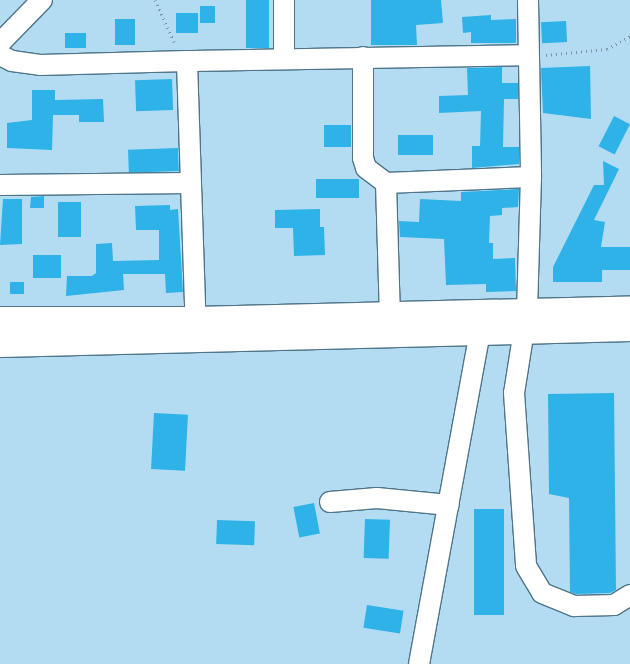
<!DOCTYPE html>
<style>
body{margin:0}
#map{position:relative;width:630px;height:664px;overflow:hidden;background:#b3dcf2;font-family:Barlow,sans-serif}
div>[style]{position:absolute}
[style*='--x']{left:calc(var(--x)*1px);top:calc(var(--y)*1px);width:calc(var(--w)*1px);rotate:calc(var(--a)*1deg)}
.building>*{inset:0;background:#2eb2e8;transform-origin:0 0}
.path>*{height:3px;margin-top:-1.5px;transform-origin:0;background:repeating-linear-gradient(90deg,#7797a7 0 1px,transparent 0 5px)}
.roads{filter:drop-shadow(1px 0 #4f7589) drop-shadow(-1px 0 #4f7589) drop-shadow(0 1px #4f7589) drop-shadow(0 -1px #4f7589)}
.minor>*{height:20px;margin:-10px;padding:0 10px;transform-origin:10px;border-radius:10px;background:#fff}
.major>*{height:25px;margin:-12.5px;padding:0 12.5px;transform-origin:12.5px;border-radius:12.5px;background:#fff}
span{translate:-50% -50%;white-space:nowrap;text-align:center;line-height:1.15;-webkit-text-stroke:4px #ecf8ff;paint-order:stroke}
</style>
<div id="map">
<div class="building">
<i style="left:246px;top:0;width:23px;height:48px"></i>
<i style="clip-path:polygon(371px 0,441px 0,443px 23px,416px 25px,417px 45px,371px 45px)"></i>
<i style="left:215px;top:6px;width:17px;height:15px;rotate:90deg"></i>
<i style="left:176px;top:13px;width:22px;height:20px"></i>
<i style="clip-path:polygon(491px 15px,491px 20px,516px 19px,516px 43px,471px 43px,471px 32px,463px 33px,462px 17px)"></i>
<i style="left:115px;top:19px;width:20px;height:26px"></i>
<i style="left:566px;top:21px;width:21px;height:25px;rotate:87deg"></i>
<i style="left:65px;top:33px;width:21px;height:15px"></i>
<i style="clip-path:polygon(590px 66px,591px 119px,543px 113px,541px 68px)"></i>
<i style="clip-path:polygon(502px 67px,502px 83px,518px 83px,518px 99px,504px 99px,503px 147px,519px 147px,519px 164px,472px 168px,472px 146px,480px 146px,481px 111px,439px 113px,439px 96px,468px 95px,467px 68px)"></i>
<i style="left:172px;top:79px;width:31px;height:37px;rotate:88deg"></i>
<i style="clip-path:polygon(32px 90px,55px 90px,55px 100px,103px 99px,104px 122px,79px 122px,79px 115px,53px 115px,52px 150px,7px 148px,7px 123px,32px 120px)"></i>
<i style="left:614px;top:116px;width:18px;height:34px;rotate:27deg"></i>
<i style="left:351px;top:125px;width:22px;height:27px;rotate:90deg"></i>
<i style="left:433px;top:135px;width:20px;height:35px;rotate:90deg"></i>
<i style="left:178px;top:148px;width:23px;height:50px;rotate:88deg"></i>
<i style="clip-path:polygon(603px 161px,619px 169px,594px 220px,605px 222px,601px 247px,630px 247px,630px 270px,602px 270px,602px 282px,553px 282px,553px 267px,594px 185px,604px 185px)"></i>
<i style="left:359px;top:179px;width:19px;height:43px;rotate:90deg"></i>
<i style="clip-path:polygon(519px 189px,518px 207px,502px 208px,502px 215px,490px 216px,489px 243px,493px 243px,493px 259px,515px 258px,516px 291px,486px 292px,486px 284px,446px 285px,444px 239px,400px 237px,399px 221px,419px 222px,420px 199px,461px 201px,461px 192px)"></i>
<i style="clip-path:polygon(44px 196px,44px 208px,30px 208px,31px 197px)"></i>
<i style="clip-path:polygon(3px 199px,22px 199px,22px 244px,0 245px)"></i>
<i style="left:58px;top:202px;width:23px;height:35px"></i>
<i style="clip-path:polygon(170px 205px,170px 210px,178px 209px,183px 292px,166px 293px,165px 274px,123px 274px,124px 290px,66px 296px,67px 276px,92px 276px,96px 273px,96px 244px,112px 243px,113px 261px,159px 260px,159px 230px,136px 230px,135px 206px)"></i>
<i style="clip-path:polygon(320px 209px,320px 227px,324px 227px,325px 255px,294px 256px,293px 228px,275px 228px,275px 210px)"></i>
<i style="left:61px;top:255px;width:23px;height:28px;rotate:90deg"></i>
<i style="left:10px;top:282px;width:14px;height:12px"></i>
<i style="clip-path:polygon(614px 393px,616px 590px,610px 593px,576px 594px,570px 592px,569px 498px,549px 494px,548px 394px)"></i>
<i style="left:154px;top:413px;width:34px;height:56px;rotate:3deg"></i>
<i style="left:314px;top:503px;width:31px;height:21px;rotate:79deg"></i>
<i style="left:474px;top:509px;width:30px;height:106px"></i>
<i style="left:365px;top:519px;width:25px;height:39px;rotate:2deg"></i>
<i style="left:217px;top:520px;width:38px;height:24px;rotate:2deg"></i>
<i style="left:367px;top:605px;width:37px;height:23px;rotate:9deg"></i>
</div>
<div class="path">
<i style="--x:155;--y:0;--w:48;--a:65.6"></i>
<i style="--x:546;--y:55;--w:61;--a:-5.6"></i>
<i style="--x:607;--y:49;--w:26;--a:-29"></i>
</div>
<div class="roads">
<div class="minor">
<i style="--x:528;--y:0;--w:177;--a:89"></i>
<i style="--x:531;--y:177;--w:134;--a:91.7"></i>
<i style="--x:527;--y:311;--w:83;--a:99"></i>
<i style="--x:514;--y:393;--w:173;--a:86"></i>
<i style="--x:526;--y:566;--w:31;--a:59"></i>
<i style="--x:542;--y:593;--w:35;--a:22"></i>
<i style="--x:574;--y:606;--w:40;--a:-1.4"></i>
<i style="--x:614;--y:605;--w:19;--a:-32"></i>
<i style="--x:0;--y:43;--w:60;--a:-45.7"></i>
<i style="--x:0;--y:55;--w:13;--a:27"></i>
<i style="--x:12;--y:61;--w:28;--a:8"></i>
<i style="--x:40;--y:65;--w:147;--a:-1.6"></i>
<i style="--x:363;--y:57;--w:101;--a:90"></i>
<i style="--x:363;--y:158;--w:10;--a:73"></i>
<i style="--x:366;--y:168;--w:25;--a:37"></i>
<i style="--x:386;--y:183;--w:131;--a:88.3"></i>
<i style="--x:284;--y:58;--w:58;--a:-90"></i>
<i style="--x:386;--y:183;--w:145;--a:-2.4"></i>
<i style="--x:0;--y:185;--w:190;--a:-0.6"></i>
<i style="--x:196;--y:334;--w:273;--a:-91.9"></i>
<i style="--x:187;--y:61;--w:340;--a:-1"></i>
<i style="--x:330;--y:502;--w:47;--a:-4.9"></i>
<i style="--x:377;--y:498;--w:72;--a:5.6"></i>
<i style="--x:419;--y:664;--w:337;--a:-79.6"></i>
</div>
<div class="major">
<i style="--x:0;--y:319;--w:195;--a:0"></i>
<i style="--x:195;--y:319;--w:435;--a:-1.4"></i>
<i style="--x:0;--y:344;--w:630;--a:-1.45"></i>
</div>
</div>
</div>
